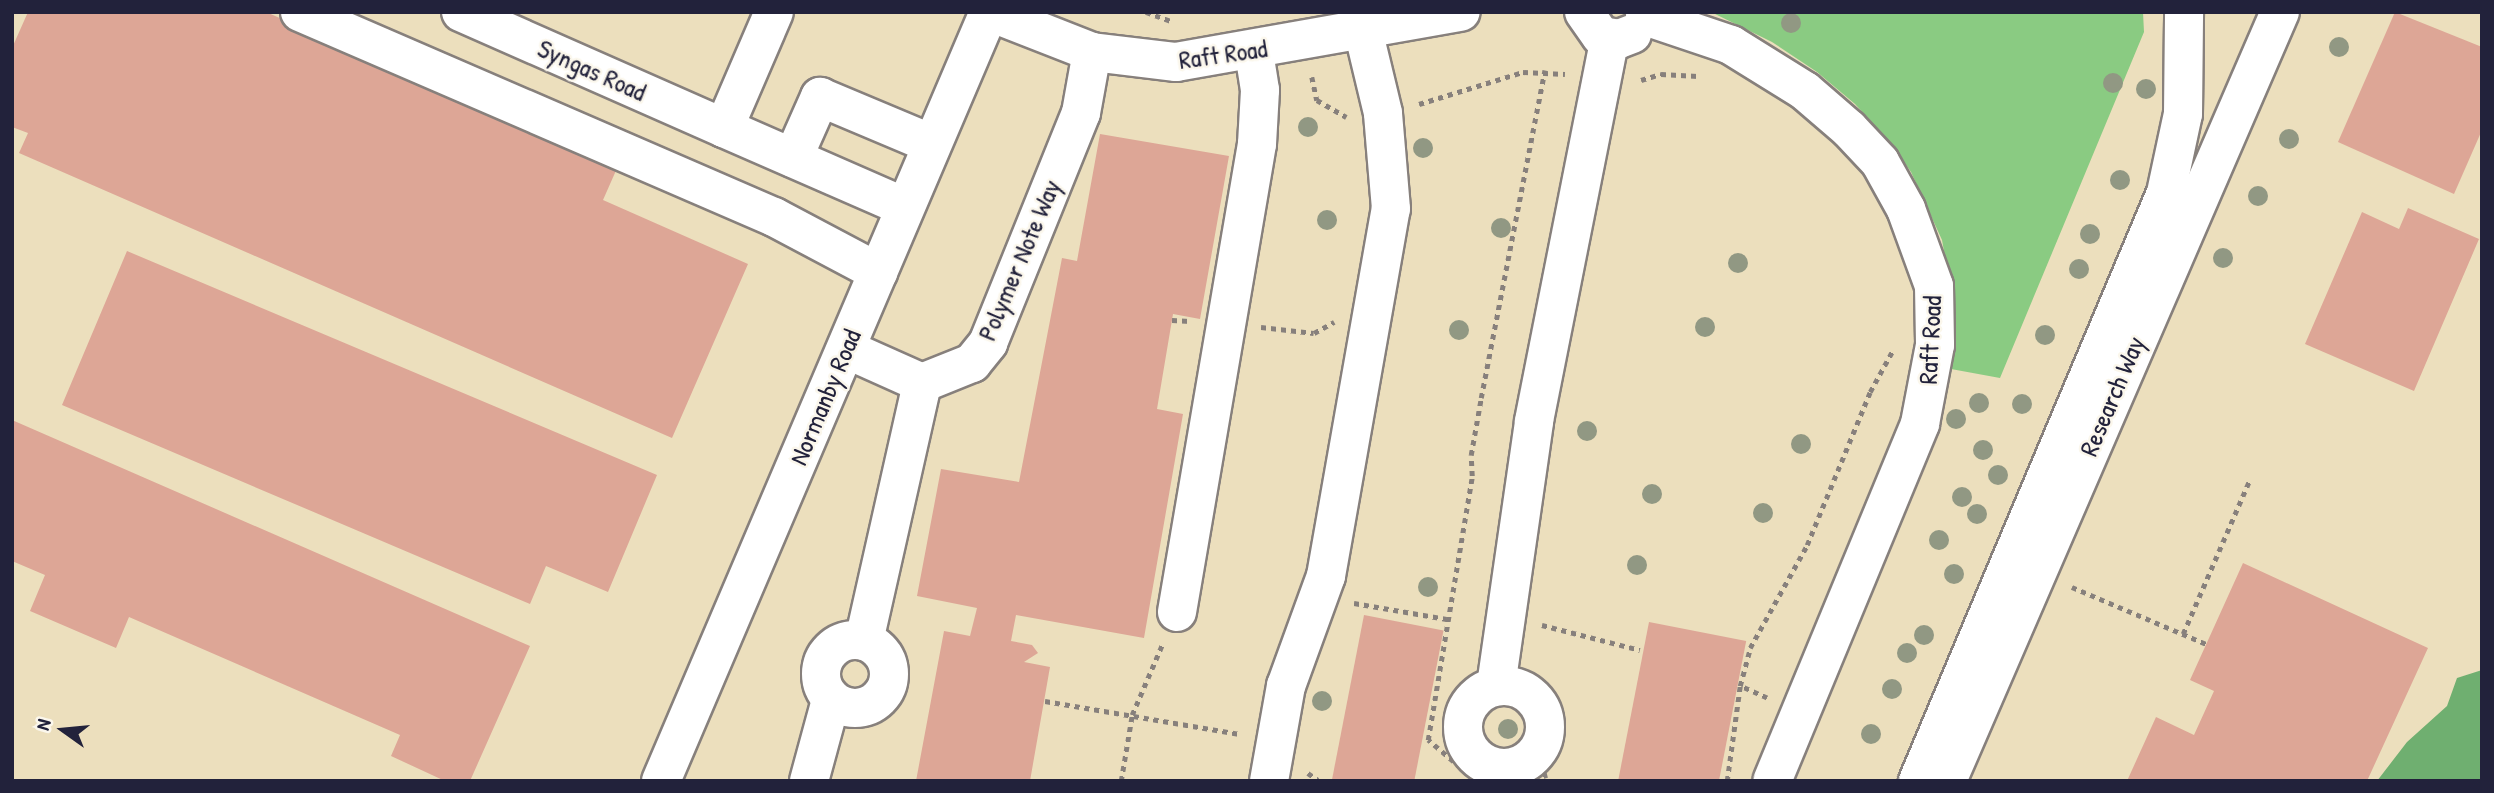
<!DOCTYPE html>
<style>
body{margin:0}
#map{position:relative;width:2494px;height:793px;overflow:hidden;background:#ecdfbd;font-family:"Patrick Hand",sans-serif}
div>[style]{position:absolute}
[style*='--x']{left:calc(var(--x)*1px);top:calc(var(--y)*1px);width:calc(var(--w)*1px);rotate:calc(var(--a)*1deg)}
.green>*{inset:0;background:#8acb82}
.forest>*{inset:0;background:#6faf70}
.building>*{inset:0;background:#dda696;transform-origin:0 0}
.path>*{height:4.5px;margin-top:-2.25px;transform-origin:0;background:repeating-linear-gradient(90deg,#87807c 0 5px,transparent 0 10px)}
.roads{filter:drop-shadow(2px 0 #87807c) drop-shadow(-2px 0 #87807c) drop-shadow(0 2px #87807c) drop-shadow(0 -2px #87807c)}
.minor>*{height:38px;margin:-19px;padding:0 19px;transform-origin:19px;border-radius:19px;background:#fff}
.minor>.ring{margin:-19px;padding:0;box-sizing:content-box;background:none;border:38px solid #fff;border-radius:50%}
.trees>*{width:20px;height:20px;margin:-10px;border-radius:50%;background:#919883}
span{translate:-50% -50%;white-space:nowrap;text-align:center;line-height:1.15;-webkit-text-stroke:5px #fbf7ec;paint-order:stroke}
.street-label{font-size:26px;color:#22223b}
.frame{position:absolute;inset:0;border:14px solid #22223b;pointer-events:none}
.north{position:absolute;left:28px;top:695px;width:70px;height:70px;-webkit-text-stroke:5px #fbf7ec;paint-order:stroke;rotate:285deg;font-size:19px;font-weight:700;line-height:28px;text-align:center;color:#22223b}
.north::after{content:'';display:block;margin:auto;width:24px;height:32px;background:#22223b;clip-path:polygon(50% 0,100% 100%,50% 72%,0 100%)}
</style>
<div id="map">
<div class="green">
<i style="clip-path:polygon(1711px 12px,2143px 12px,2144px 32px,2000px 378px,1951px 369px,1954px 306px,1942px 240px,1911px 172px,1889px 141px,1855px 104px,1817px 72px,1772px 42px)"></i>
</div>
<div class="forest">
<i style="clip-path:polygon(2482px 670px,2482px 781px,2377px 781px,2407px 742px,2447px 706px,2457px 678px)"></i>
</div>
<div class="building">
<i style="clip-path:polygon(28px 12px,266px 12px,618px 166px,603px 200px,748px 264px,672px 438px,19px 153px,28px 133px,12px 127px,12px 48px)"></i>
<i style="clip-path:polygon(2395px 12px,2482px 47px,2482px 130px,2454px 194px,2338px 142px)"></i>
<i style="clip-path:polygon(1100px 134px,1229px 156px,1200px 319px,1173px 314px,1157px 409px,1183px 414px,1144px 638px,1016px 615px,1011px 641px,1032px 645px,1038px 653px,1024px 662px,1050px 667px,1030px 781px,916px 781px,944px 631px,970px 636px,977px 608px,917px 596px,941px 469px,1019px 482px,1062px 258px,1077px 261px)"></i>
<i style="clip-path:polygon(2408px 208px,2479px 239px,2414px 391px,2305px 344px,2362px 212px,2399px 229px)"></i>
<i style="clip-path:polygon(127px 251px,657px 475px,608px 592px,546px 566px,530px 604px,62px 405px)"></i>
<i style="clip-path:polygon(12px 420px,530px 646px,470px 781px,445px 781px,391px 756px,400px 735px,129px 617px,116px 648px,30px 611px,45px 575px,12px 561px)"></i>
<i style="clip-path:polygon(2243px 563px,2428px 648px,2367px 781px,2127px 781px,2156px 717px,2194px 735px,2214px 691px,2190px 680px)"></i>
<i style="left:1364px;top:615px;width:81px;height:169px;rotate:11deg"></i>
<i style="left:1649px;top:622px;width:99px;height:161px;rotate:11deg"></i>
</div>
<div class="path">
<i style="--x:1146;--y:12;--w:27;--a:20"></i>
<i style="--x:1312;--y:77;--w:24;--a:78"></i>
<i style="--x:1317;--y:100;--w:34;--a:30"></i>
<i style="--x:1641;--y:80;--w:21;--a:-17"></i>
<i style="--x:1661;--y:74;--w:37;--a:3"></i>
<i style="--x:1419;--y:104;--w:109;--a:-17.1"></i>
<i style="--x:1523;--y:72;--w:42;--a:2.7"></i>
<i style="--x:1172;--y:320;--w:18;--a:3"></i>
<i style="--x:1261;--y:327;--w:53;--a:6.5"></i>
<i style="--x:1314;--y:333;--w:23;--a:-29"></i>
<i style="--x:2072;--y:587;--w:146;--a:23"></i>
<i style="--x:1354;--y:603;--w:94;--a:9.8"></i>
<i style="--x:1542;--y:625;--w:101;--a:14.3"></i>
<i style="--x:2183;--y:634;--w:169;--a:-66.6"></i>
<i style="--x:1767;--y:698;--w:30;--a:-156"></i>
<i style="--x:1740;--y:686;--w:39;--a:-75"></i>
<i style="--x:1750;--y:648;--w:118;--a:-61"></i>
<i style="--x:1807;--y:545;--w:165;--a:-67.6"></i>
<i style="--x:1870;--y:392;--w:48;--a:-61.3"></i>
<i style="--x:1045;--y:701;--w:199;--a:9.6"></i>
<i style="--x:1308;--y:773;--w:12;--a:35"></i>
<i style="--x:1121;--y:781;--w:67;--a:-80.5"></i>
<i style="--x:1132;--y:715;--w:76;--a:-66.8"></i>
<i style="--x:1476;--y:781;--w:63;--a:-139.5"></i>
<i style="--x:1428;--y:740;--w:268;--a:-80.5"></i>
<i style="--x:1472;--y:476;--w:21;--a:-93"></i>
<i style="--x:1471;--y:455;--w:58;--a:-80"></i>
<i style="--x:1481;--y:398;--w:334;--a:-79"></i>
<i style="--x:1491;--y:781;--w:13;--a:-77"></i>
<i style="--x:1524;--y:781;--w:24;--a:-15"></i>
<i style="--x:1727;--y:781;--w:96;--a:-82.2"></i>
</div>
<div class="roads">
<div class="minor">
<i style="--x:300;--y:12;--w:516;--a:23.39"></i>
<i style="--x:774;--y:217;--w:118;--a:27.9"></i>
<i style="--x:461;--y:12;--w:287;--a:23.8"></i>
<i style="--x:724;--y:128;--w:126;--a:-66.7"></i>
<i style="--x:990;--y:12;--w:110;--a:21.4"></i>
<i style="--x:1092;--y:52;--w:85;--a:6.8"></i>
<i style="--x:1176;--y:62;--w:289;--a:-10"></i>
<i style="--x:1584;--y:12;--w:29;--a:55"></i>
<i style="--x:1601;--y:36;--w:18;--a:9"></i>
<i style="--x:1619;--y:39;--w:14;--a:-21"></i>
<i style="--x:1645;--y:16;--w:91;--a:18.6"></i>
<i style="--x:1731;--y:45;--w:87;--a:31.9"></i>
<i style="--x:1805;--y:91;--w:58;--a:40.8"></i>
<i style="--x:1849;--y:129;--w:45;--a:46.8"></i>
<i style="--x:1880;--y:162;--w:54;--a:61"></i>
<i style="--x:1906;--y:209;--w:82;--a:70"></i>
<i style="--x:1934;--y:286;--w:59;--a:89"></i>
<i style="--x:1935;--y:345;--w:80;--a:100.8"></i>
<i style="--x:1920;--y:424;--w:386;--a:112.5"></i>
<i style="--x:724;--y:128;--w:197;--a:23.6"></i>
<i style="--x:793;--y:158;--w:67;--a:-66.1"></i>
<i style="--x:820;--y:97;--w:121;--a:22.8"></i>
<i style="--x:846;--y:349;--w:83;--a:24.1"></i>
<i style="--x:1177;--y:612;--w:475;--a:-80.3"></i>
<i style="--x:1257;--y:144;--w:54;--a:-86.8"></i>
<i style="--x:1260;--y:90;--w:39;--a:-99"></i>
<i class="ring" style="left:821px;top:640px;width:30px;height:30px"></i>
<i style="--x:864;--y:641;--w:264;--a:-77.3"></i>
<i style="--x:922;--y:383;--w:54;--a:-21.8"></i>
<i style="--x:972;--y:363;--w:26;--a:-51"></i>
<i style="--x:988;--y:343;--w:248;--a:-68"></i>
<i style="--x:1081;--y:113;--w:62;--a:-79.8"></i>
<i class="ring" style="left:1463px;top:686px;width:44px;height:44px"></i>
<i style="--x:1496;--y:686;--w:268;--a:-81.8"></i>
<i style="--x:1534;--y:421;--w:390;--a:-78.8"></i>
<i style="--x:661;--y:781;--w:836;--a:-66.9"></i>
<i style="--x:809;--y:781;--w:84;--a:-74.8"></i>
<i style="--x:1269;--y:781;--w:97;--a:-79.9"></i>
<i style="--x:1286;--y:686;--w:117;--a:-70"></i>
<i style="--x:1326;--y:576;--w:373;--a:-80"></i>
<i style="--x:1391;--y:209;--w:96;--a:-94.8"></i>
<i style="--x:1383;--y:113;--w:85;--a:-103.5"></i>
<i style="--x:1918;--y:781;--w:638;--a:-67.13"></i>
<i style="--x:2166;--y:193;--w:81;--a:-77.9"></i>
<i style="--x:2183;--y:114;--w:102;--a:-89.4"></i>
<i style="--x:1947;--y:781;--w:838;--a:-66.59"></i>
</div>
</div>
<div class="trees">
<i style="left:1791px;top:23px"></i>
<i style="left:2339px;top:47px"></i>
<i style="left:2113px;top:83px"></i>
<i style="left:2146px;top:89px"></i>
<i style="left:1308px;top:127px"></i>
<i style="left:2289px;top:139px"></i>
<i style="left:1423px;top:148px"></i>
<i style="left:2120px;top:180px"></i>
<i style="left:2258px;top:196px"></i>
<i style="left:1327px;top:220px"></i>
<i style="left:1501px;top:228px"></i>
<i style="left:2090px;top:234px"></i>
<i style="left:2223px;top:258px"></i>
<i style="left:1738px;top:263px"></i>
<i style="left:2079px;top:269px"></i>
<i style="left:1705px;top:327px"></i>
<i style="left:1459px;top:330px"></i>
<i style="left:2045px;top:335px"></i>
<i style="left:1979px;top:403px"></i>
<i style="left:2022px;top:404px"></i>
<i style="left:1956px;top:419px"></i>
<i style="left:1587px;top:431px"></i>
<i style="left:1801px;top:444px"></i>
<i style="left:1983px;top:450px"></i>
<i style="left:1998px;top:475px"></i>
<i style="left:1652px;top:494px"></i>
<i style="left:1962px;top:497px"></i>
<i style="left:1763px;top:513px"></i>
<i style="left:1977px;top:514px"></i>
<i style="left:1939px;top:540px"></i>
<i style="left:1637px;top:565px"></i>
<i style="left:1954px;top:574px"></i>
<i style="left:1428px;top:587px"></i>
<i style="left:1924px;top:635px"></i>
<i style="left:1907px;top:653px"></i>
<i style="left:1892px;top:689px"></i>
<i style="left:1322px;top:701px"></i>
<i style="left:1508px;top:729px"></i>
<i style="left:1871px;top:734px"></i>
</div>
<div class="street-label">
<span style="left:1223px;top:54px;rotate:-8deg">Raft Road</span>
<span style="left:592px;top:70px;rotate:24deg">Syngas Road</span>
<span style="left:1019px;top:260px;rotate:-67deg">Polymer Note Way</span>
<span style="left:1930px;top:340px;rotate:-87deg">Raft Road</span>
<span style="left:2112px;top:396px;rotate:-67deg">Research Way</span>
<span style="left:825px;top:397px;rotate:-67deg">Normanby Road</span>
</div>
<div class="frame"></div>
<div class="north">N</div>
</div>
